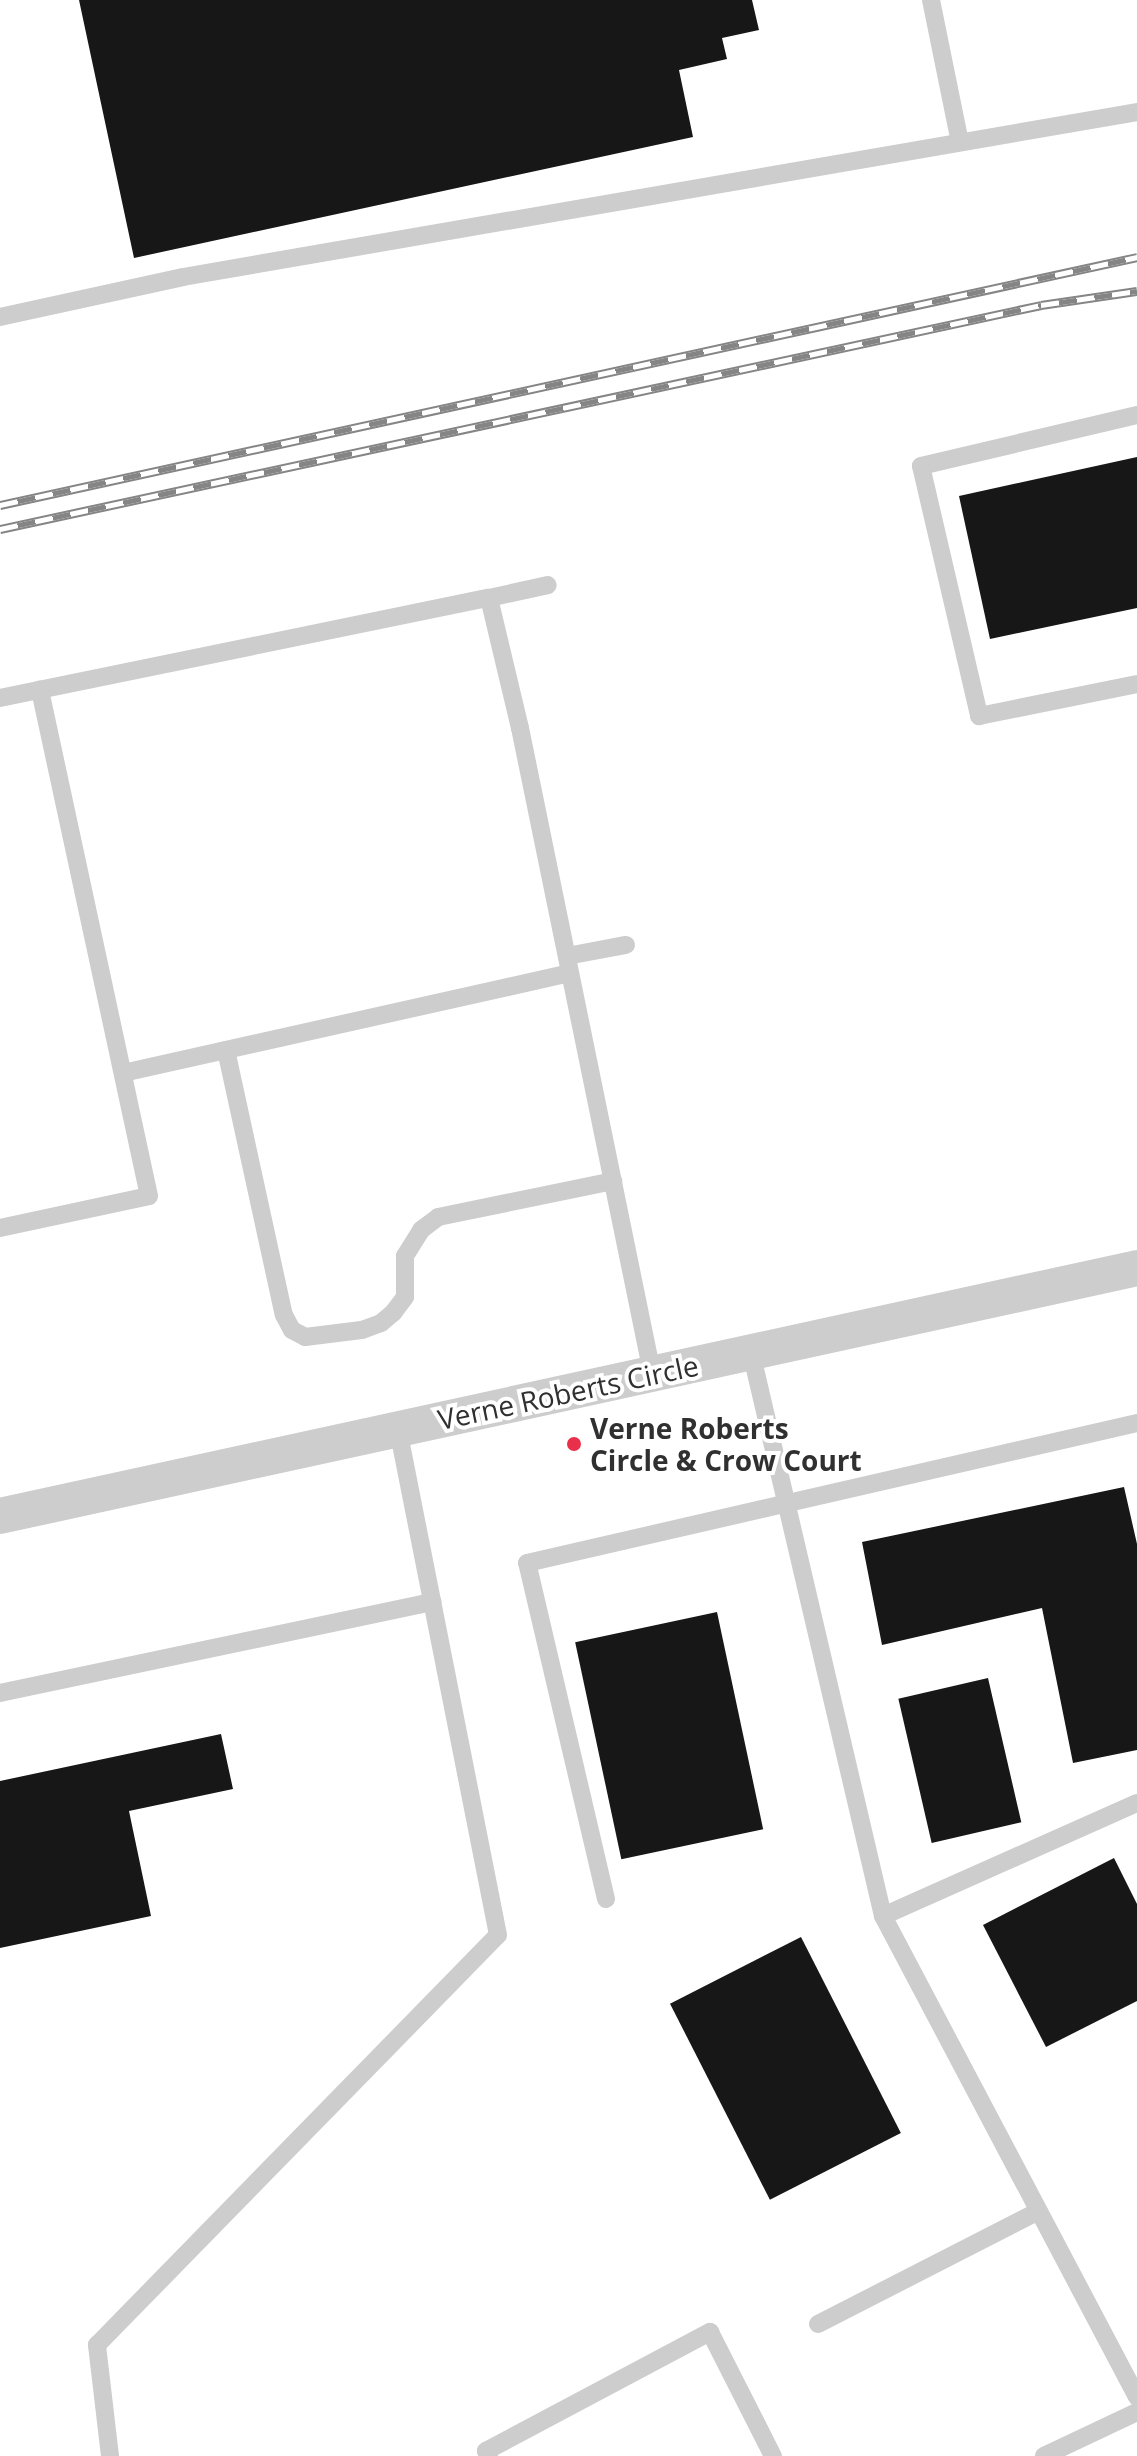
<!DOCTYPE html>
<style>
body{margin:0}
#map{position:relative;width:1137px;height:2456px;overflow:hidden;background:#fff;font-family:"Open Sans",sans-serif}
div>[style]{position:absolute}
[style*='--x']{left:calc(var(--x)*1px);top:calc(var(--y)*1px);width:calc(var(--w)*1px);rotate:calc(var(--a)*1deg)}
.building>*{inset:0;background:#171717;transform-origin:0 0}
.service>*{height:18px;margin:-9px;padding:0 9px;transform-origin:9px;border-radius:9px;background:#cdcdcd}
.minor>*{height:36px;margin:-18px;padding:0 18px;transform-origin:18px;border-radius:18px;background:#cdcdcd}
.rail>*{height:9px;margin-top:-4.5px;transform-origin:0;background:repeating-linear-gradient(90deg,#fff 0 18px,#858585 0 36px);box-sizing:border-box;border-block:2px solid #858585}
.dots>*{width:22px;height:22px;translate:-50% -50%;box-sizing:border-box;border:4px solid #fff;border-radius:50%}
span{translate:-50% -50%;white-space:nowrap;text-align:center;line-height:1.15;-webkit-text-stroke:8px #fff;paint-order:stroke}
.street-label{font-size:28px;color:#303030}
.poi-label{font-size:28px;color:#303030;font-weight:700}
.left{translate:0 -50%;text-align:left}
</style>
<div id="map">
<div class="building">
<i style="clip-path:polygon(79px 0,752px 0,759px 30px,722px 38px,727px 59px,679px 70px,693px 137px,134px 258px)"></i>
<i style="clip-path:polygon(1137px 457px,1137px 608px,990px 639px,959px 496px)"></i>
<i style="clip-path:polygon(1124px 1487px,1137px 1544px,1137px 1750px,1073px 1763px,1042px 1608px,882px 1645px,862px 1542px)"></i>
<i style="left:717px;top:1612px;width:222px;height:145px;rotate:78deg"></i>
<i style="left:988px;top:1678px;width:148px;height:92px;rotate:77deg"></i>
<i style="clip-path:polygon(221px 1734px,233px 1789px,129px 1811px,151px 1916px,0 1948px,0 1781px)"></i>
<i style="clip-path:polygon(1114px 1858px,1137px 1904px,1137px 2001px,1046px 2047px,983px 1925px)"></i>
<i style="left:801px;top:1937px;width:220px;height:147px;rotate:63deg"></i>
</div>
<div class="service">
<i style="--x:931;--y:0;--w:145;--a:78.5"></i>
<i style="--x:0;--y:317;--w:187;--a:-12.3"></i>
<i style="--x:183;--y:277;--w:968;--a:-9.81"></i>
<i style="--x:1137;--y:415;--w:222;--a:166.7"></i>
<i style="--x:921;--y:466;--w:257;--a:76.9"></i>
<i style="--x:979;--y:716;--w:161;--a:-11.4"></i>
<i style="--x:489;--y:598;--w:60;--a:-12.4"></i>
<i style="--x:0;--y:698;--w:499;--a:-11.6"></i>
<i style="--x:489;--y:598;--w:134;--a:76.6"></i>
<i style="--x:520;--y:728;--w:658;--a:78.43"></i>
<i style="--x:567;--y:956;--w:60;--a:-10.6"></i>
<i style="--x:226;--y:1050;--w:271;--a:77.7"></i>
<i style="--x:284;--y:1315;--w:17;--a:62"></i>
<i style="--x:292;--y:1330;--w:15;--a:28"></i>
<i style="--x:305;--y:1337;--w:57;--a:-7"></i>
<i style="--x:362;--y:1330;--w:20;--a:-20"></i>
<i style="--x:381;--y:1323;--w:16;--a:-40"></i>
<i style="--x:393;--y:1313;--w:20;--a:-53"></i>
<i style="--x:405;--y:1297;--w:41;--a:-90"></i>
<i style="--x:405;--y:1256;--w:31;--a:-58"></i>
<i style="--x:421;--y:1230;--w:21;--a:-37"></i>
<i style="--x:438;--y:1217;--w:179;--a:-11.6"></i>
<i style="--x:123;--y:1073;--w:458;--a:-12.6"></i>
<i style="--x:0;--y:1228;--w:152;--a:-12.1"></i>
<i style="--x:149;--y:1196;--w:518;--a:-102.16"></i>
<i style="--x:751;--y:1352;--w:579;--a:76.83"></i>
<i style="--x:883;--y:1916;--w:544;--a:62.16"></i>
<i style="--x:0;--y:1693;--w:442;--a:-11.9"></i>
<i style="--x:606;--y:1899;--w:345;--a:-103.2"></i>
<i style="--x:527;--y:1563;--w:626;--a:-12.93"></i>
<i style="--x:883;--y:1916;--w:278;--a:-24"></i>
<i style="--x:818;--y:2324;--w:248;--a:-27.1"></i>
<i style="--x:110;--y:2456;--w:112;--a:-96.7"></i>
<i style="--x:97;--y:2345;--w:573;--a:-45.64"></i>
<i style="--x:498;--y:1935;--w:516;--a:-101.18"></i>
<i style="--x:489;--y:2456;--w:6;--a:-121"></i>
<i style="--x:486;--y:2451;--w:254;--a:-28"></i>
<i style="--x:710;--y:2332;--w:139;--a:63.1"></i>
<i style="--x:1044;--y:2456;--w:103;--a:-25.3"></i>
</div>
<div class="minor">
<i style="--x:0;--y:1516;--w:1164;--a:-12.3"></i>
</div>
<div class="rail">
<i style="--x:0;--y:505;--w:1164;--a:-12.3"></i>
<i style="--x:0;--y:529;--w:1065;--a:-12.14"></i>
<i style="--x:1041;--y:305;--w:97;--a:-8.3"></i>
</div>
<div class="dots">
<i style="left:574px;top:1444px;background:#e9304b"></i>
</div>
<div class="street-label">
<span style="left:568px;top:1392px;rotate:-12deg">Verne Roberts Circle</span>
</div>
<div class="poi-label">
<span class="left" style="left:590px;top:1444px">Verne Roberts<br>Circle &amp; Crow Court</span>
</div>
</div>
